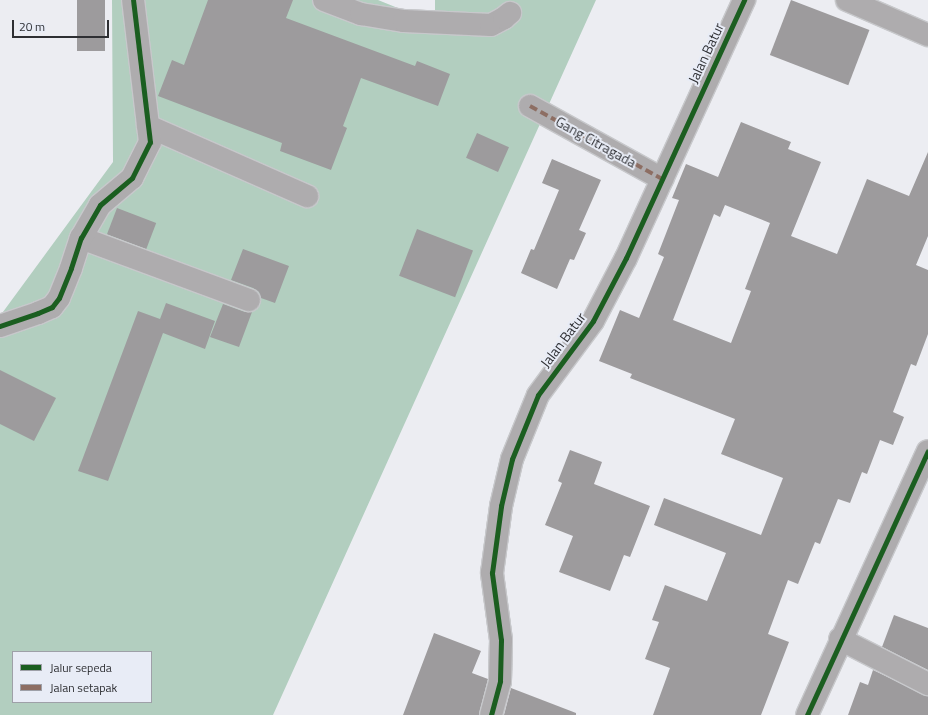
<!DOCTYPE html>
<style>
body{margin:0}
#map{position:relative;width:928px;height:715px;overflow:hidden;background:#ecedf2;font-family:"Titillium Web",sans-serif}
div>[style]{position:absolute}
[style*='--x']{left:calc(var(--x)*1px);top:calc(var(--y)*1px);width:calc(var(--w)*1px);rotate:calc(var(--a)*1deg)}
.forest>*{inset:0;background:#b2cebf}
.building>*{inset:0;background:#9d9b9d;transform-origin:0 0}
.roads{filter:drop-shadow(1px 0 #c7c8cb) drop-shadow(-1px 0 #c7c8cb) drop-shadow(0 1px #c7c8cb) drop-shadow(0 -1px #c7c8cb)}
.minor>*{height:22px;margin:-11px;padding:0 11px;transform-origin:11px;border-radius:11px;background:#aeacae}
.quiet>*{height:4px;margin-top:-2px;transform-origin:0;background:repeating-linear-gradient(90deg,#8d6e63 0 8px,transparent 0 12px)}
.cycleway>*{height:5px;margin:-2.5px;padding:0 2.5px;transform-origin:2.5px;border-radius:2.5px;background:#1b5e20}
span{translate:-50% -50%;white-space:nowrap;text-align:center;line-height:1.15;-webkit-text-stroke:4px #e8ecf6;paint-order:stroke}
.street-label{font-size:14px;color:#2e2f33}
.legend{position:absolute;left:12px;top:651px;width:140px;height:52px;box-sizing:border-box;background:#e8ecf6;border:1px solid #9ea0a8;margin:0;padding:5px 7px;list-style:none;font-size:12px;color:#2e2f33}
.legend li{display:flex;align-items:center;gap:8px;height:20px}
.legend b{width:20px;border:1px solid #9ea0a8}
.scale{position:absolute;left:12px;top:20px;width:97px;height:18px;box-sizing:border-box;border:2px solid #2e2f33;border-top:0;padding-left:5px;font-size:12px;line-height:14px;white-space:nowrap;color:#2e2f33;-webkit-text-stroke:3px #e8ecf6;paint-order:stroke}
</style>
<div id="map">
<div class="forest">
<i style="clip-path:polygon(evenodd,112px 0,378px 0,435px 23px,435px 0,596px 0,273px 715px,0 715px,0 316px,113px 162px,112px 0,13px 652px,151px 652px,151px 702px,13px 702px,13px 652px)"></i>
</div>
<div class="building">
<i style="left:77px;top:0;width:28px;height:51px"></i>
<i style="clip-path:polygon(208px 0,293px 0,286px 18px,415px 66px,417px 61px,450px 74px,438px 106px,361px 78px,343px 126px,347px 128px,331px 170px,280px 151px,282px 143px,158px 96px,172px 60px,184px 65px)"></i>
<i style="left:791px;top:0;width:84px;height:59px;rotate:21deg"></i>
<i style="clip-path:polygon(evenodd,741px 122px,791px 142px,788px 149px,821px 162px,791px 236px,837px 254px,867px 179px,909px 196px,928px 152px,928px 236px,916px 265px,928px 270px,928px 334px,916px 366px,911px 364px,893px 412px,904px 417px,893px 445px,880px 440px,867px 474px,862px 472px,850px 503px,838px 499px,820px 544px,815px 542px,798px 584px,788px 580px,768px 634px,789px 642px,761px 715px,653px 715px,670px 668px,645px 659px,659px 622px,652px 620px,665px 585px,707px 601px,726px 553px,654px 525px,664px 498px,761px 535px,783px 478px,721px 454px,735px 419px,630px 378px,632px 374px,599px 361px,620px 310px,639px 318px,664px 257px,658px 254px,679px 200px,672px 198px,686px 164px,718px 177px,741px 122px,725px 205px,770px 223px,745px 289px,751px 291px,731px 343px,673px 320px,714px 214px,720px 217px,725px 205px)"></i>
<i style="left:477px;top:133px;width:35px;height:27px;rotate:24deg"></i>
<i style="clip-path:polygon(552px 159px,601px 180px,579px 230px,586px 233px,574px 260px,570px 259px,557px 289px,521px 273px,531px 249px,534px 250px,559px 190px,542px 183px)"></i>
<i style="left:117px;top:208px;width:42px;height:28px;rotate:21deg"></i>
<i style="left:417px;top:229px;width:60px;height:50px;rotate:21deg"></i>
<i style="clip-path:polygon(243px 249px,289px 266px,275px 303px,261px 298px,259px 292px,253px 288px,231px 280px)"></i>
<i style="clip-path:polygon(166px 303px,215px 321px,205px 349px,163px 333px,108px 481px,78px 471px,138px 311px,160px 319px)"></i>
<i style="clip-path:polygon(223px 304px,245px 312px,252px 312px,239px 347px,210px 337px)"></i>
<i style="clip-path:polygon(0 370px,56px 398px,34px 441px,0 424px)"></i>
<i style="clip-path:polygon(570px 450px,602px 462px,594px 484px,650px 506px,630px 557px,624px 555px,610px 591px,559px 572px,573px 536px,545px 525px,562px 483px,558px 481px)"></i>
<i style="clip-path:polygon(894px 615px,928px 628px,928px 670px,882px 647px)"></i>
<i style="clip-path:polygon(434px 633px,481px 651px,472px 673px,488px 679px,479px 715px,403px 715px)"></i>
<i style="clip-path:polygon(873px 670px,928px 696px,928px 715px,848px 715px,860px 682px,868px 685px)"></i>
<i style="clip-path:polygon(511px 688px,576px 713px,576px 715px,504px 715px)"></i>
</div>
<div class="roads">
<div class="minor">
<i style="--x:324;--y:0;--w:40;--a:21"></i>
<i style="--x:361;--y:14;--w:44;--a:9.2"></i>
<i style="--x:404;--y:21;--w:87;--a:2.6"></i>
<i style="--x:491;--y:25;--w:15;--a:-28"></i>
<i style="--x:504;--y:18;--w:8;--a:-40"></i>
<i style="--x:847;--y:0;--w:88;--a:23.4"></i>
<i style="--x:530;--y:106;--w:151;--a:28.9"></i>
<i style="--x:148;--y:126;--w:174;--a:23.8"></i>
<i style="--x:81;--y:238;--w:179;--a:20.3"></i>
<i style="--x:0;--y:326;--w:40;--a:-18.9"></i>
<i style="--x:38;--y:313;--w:15;--a:-23"></i>
<i style="--x:52;--y:307;--w:11;--a:-52"></i>
<i style="--x:59;--y:298;--w:32;--a:-68"></i>
<i style="--x:71;--y:268;--w:32;--a:-72"></i>
<i style="--x:81;--y:238;--w:38;--a:-60"></i>
<i style="--x:100;--y:205;--w:42;--a:-40.2"></i>
<i style="--x:132;--y:178;--w:40;--a:-63.4"></i>
<i style="--x:150;--y:142;--w:143;--a:-96.8"></i>
<i style="--x:840;--y:639;--w:99;--a:27.1"></i>
<i style="--x:491;--y:715;--w:35;--a:-75"></i>
<i style="--x:500;--y:681;--w:41;--a:-88.6"></i>
<i style="--x:501;--y:640;--w:68;--a:-97.7"></i>
<i style="--x:492;--y:573;--w:68;--a:-82.3"></i>
<i style="--x:501;--y:506;--w:48;--a:-76.8"></i>
<i style="--x:512;--y:459;--w:69;--a:-67.9"></i>
<i style="--x:538;--y:395;--w:92;--a:-53.4"></i>
<i style="--x:593;--y:321;--w:71;--a:-62.4"></i>
<i style="--x:626;--y:258;--w:284;--a:-65.4"></i>
<i style="--x:807;--y:715;--w:290;--a:-65.4"></i>
</div>
</div>
<div class="quiet">
<i style="--x:530;--y:106;--w:151;--a:28.9"></i>
</div>
<div class="cycleway">
<i style="--x:0;--y:326;--w:40;--a:-18.9"></i>
<i style="--x:38;--y:313;--w:15;--a:-23"></i>
<i style="--x:52;--y:307;--w:11;--a:-52"></i>
<i style="--x:59;--y:298;--w:32;--a:-68"></i>
<i style="--x:71;--y:268;--w:32;--a:-72"></i>
<i style="--x:81;--y:238;--w:38;--a:-60"></i>
<i style="--x:100;--y:205;--w:42;--a:-40.2"></i>
<i style="--x:132;--y:178;--w:40;--a:-63.4"></i>
<i style="--x:150;--y:142;--w:143;--a:-96.8"></i>
<i style="--x:491;--y:715;--w:35;--a:-75"></i>
<i style="--x:500;--y:681;--w:41;--a:-88.6"></i>
<i style="--x:501;--y:640;--w:68;--a:-97.7"></i>
<i style="--x:492;--y:573;--w:68;--a:-82.3"></i>
<i style="--x:501;--y:506;--w:48;--a:-76.8"></i>
<i style="--x:512;--y:459;--w:69;--a:-67.9"></i>
<i style="--x:538;--y:395;--w:92;--a:-53.4"></i>
<i style="--x:593;--y:321;--w:71;--a:-62.4"></i>
<i style="--x:626;--y:258;--w:284;--a:-65.4"></i>
<i style="--x:807;--y:715;--w:290;--a:-65.4"></i>
</div>
<div class="street-label">
<span style="left:706px;top:53px;rotate:-65deg">Jalan Batur</span>
<span style="left:596px;top:142px;rotate:29deg">Gang Citragada</span>
<span style="left:563px;top:340px;rotate:-53deg">Jalan Batur</span>
</div>
<ul class="legend">
<li><b style="height:5px;background:#1b5e20"></b>Jalur sepeda</li>
<li><b style="height:5px;background:#8d6e63"></b>Jalan setapak</li>
</ul>
<div class="scale">20 m</div>
</div>
